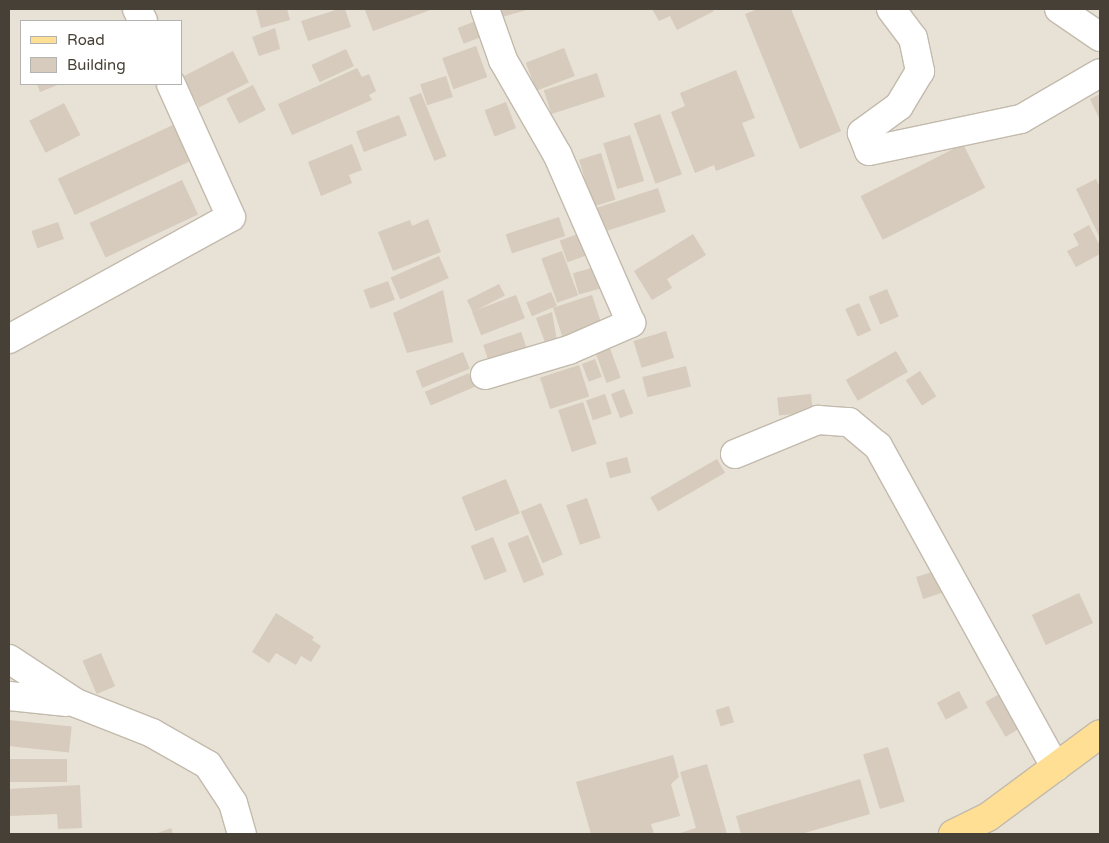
<!DOCTYPE html>
<style>
body{margin:0}
#map{position:relative;width:1109px;height:843px;overflow:hidden;background:#f4f0e7;font-family:"Varela Round",sans-serif}
div>[style]{position:absolute}
[style*='--x']{left:calc(var(--x)*1px);top:calc(var(--y)*1px);width:calc(var(--w)*1px);rotate:calc(var(--a)*1deg)}
.residential>*{inset:0;background:#e8e1d5}
.building>*{inset:0;background:#d6cbbc;transform-origin:0 0}
.roads{filter:drop-shadow(1px 0 #c2baac) drop-shadow(-1px 0 #c2baac) drop-shadow(0 1px #c2baac) drop-shadow(0 -1px #c2baac)}
.street>*{height:28px;margin:-14px;padding:0 14px;transform-origin:14px;border-radius:14px;background:#fff}
.primary>*{height:28px;margin:-14px;padding:0 14px;transform-origin:14px;border-radius:14px;background:#ffdf94}
span{translate:-50% -50%;white-space:nowrap;text-align:center;line-height:1.15;-webkit-text-stroke:4px #fff;paint-order:stroke}
.frame{position:absolute;inset:0;border:10px solid #474036;pointer-events:none}
.legend{position:absolute;left:20px;top:20px;width:162px;height:65px;box-sizing:border-box;background:#fff;border:1px solid #b5b3af;margin:0;padding:6px 9px;list-style:none;font-size:15px;color:#474036}
.legend li{display:flex;align-items:center;gap:10px;height:25px}
.legend b{width:25px;border:1px solid #b5b3af}
</style>
<div id="map">
<div class="residential">
<i style="clip-path:polygon(evenodd,9px 9px,1100px 9px,1100px 834px,9px 834px,9px 9px,21px 21px,181px 21px,181px 84px,21px 84px,21px 21px)"></i>
</div>
<div class="building">
<i style="clip-path:polygon(256px 9px,287px 9px,290px 20px,261px 28px)"></i>
<i style="clip-path:polygon(339px 9px,345px 9px,351px 27px,308px 41px,301px 21px)"></i>
<i style="clip-path:polygon(368px 9px,433px 9px,373px 31px,365px 10px)"></i>
<i style="clip-path:polygon(500px 9px,530px 9px,502px 17px)"></i>
<i style="clip-path:polygon(652px 9px,713px 9px,714px 11px,677px 30px,670px 16px,659px 21px)"></i>
<i style="clip-path:polygon(758px 9px,791px 9px,841px 131px,800px 149px,745px 14px)"></i>
<i style="left:481px;top:19px;width:17px;height:25px;rotate:69deg"></i>
<i style="clip-path:polygon(275px 28px,280px 49px,259px 56px,252px 37px)"></i>
<i style="left:476px;top:46px;width:33px;height:36px;rotate:70deg"></i>
<i style="left:564px;top:48px;width:30px;height:41px;rotate:69deg"></i>
<i style="left:346px;top:49px;width:19px;height:38px;rotate:65deg"></i>
<i style="left:233px;top:51px;width:35px;height:56px;rotate:63deg"></i>
<i style="clip-path:polygon(357px 68px,362px 77px,369px 74px,376px 91px,369px 95px,372px 100px,292px 135px,278px 104px)"></i>
<i style="clip-path:polygon(736px 70px,755px 118px,742px 123px,755px 156px,716px 171px,714px 165px,695px 173px,671px 112px,685px 106px,680px 93px)"></i>
<i style="left:597px;top:73px;width:25px;height:56px;rotate:72deg"></i>
<i style="left:446px;top:76px;width:22px;height:27px;rotate:72deg"></i>
<i style="clip-path:polygon(37px 84px,60px 84px,40px 92px)"></i>
<i style="left:253px;top:85px;width:28px;height:30px;rotate:63deg"></i>
<i style="left:421px;top:93px;width:68px;height:13px;rotate:68deg"></i>
<i style="clip-path:polygon(1100px 94px,1100px 120px,1090px 99px)"></i>
<i style="left:506px;top:102px;width:28px;height:23px;rotate:69deg"></i>
<i style="left:64px;top:103px;width:36px;height:39px;rotate:63deg"></i>
<i style="left:660px;top:114px;width:64px;height:28px;rotate:70deg"></i>
<i style="left:399px;top:115px;width:22px;height:46px;rotate:69deg"></i>
<i style="left:173px;top:125px;width:40px;height:127px;rotate:65deg"></i>
<i style="left:630px;top:135px;width:48px;height:28px;rotate:73deg"></i>
<i style="clip-path:polygon(352px 144px,362px 170px,349px 175px,352px 183px,321px 196px,308px 162px)"></i>
<i style="left:963px;top:144px;width:49px;height:115px;rotate:63deg"></i>
<i style="left:601px;top:153px;width:49px;height:23px;rotate:73deg"></i>
<i style="clip-path:polygon(1096px 179px,1100px 187px,1100px 238px,1076px 189px)"></i>
<i style="left:182px;top:180px;width:38px;height:102px;rotate:65deg"></i>
<i style="left:658px;top:188px;width:25px;height:68px;rotate:72deg"></i>
<i style="left:559px;top:217px;width:20px;height:56px;rotate:72deg"></i>
<i style="clip-path:polygon(428px 219px,441px 252px,393px 271px,378px 232px,410px 220px,412px 226px)"></i>
<i style="left:58px;top:222px;width:18px;height:28px;rotate:71deg"></i>
<i style="clip-path:polygon(1089px 225px,1100px 246px,1100px 254px,1076px 267px,1067px 251px,1079px 245px,1073px 234px)"></i>
<i style="left:586px;top:231px;width:23px;height:28px;rotate:70deg"></i>
<i style="clip-path:polygon(693px 234px,706px 255px,667px 279px,672px 288px,652px 300px,634px 271px)"></i>
<i style="left:562px;top:251px;width:47px;height:22px;rotate:70deg"></i>
<i style="left:439px;top:256px;width:24px;height:53px;rotate:66deg"></i>
<i style="left:595px;top:267px;width:22px;height:23px;rotate:74deg"></i>
<i style="left:388px;top:281px;width:20px;height:26px;rotate:70deg"></i>
<i style="left:499px;top:284px;width:13px;height:36px;rotate:63deg"></i>
<i style="left:887px;top:289px;width:30px;height:20px;rotate:67deg"></i>
<i style="clip-path:polygon(443px 290px,453px 342px,407px 353px,393px 313px)"></i>
<i style="left:551px;top:292px;width:15px;height:27px;rotate:67deg"></i>
<i style="left:516px;top:295px;width:25px;height:47px;rotate:69deg"></i>
<i style="left:592px;top:295px;width:35px;height:41px;rotate:72deg"></i>
<i style="left:859px;top:303px;width:30px;height:15px;rotate:66deg"></i>
<i style="clip-path:polygon(552px 312px,557px 341px,546px 345px,536px 318px)"></i>
<i style="left:666px;top:331px;width:28px;height:34px;rotate:73deg"></i>
<i style="left:521px;top:332px;width:21px;height:40px;rotate:71deg"></i>
<i style="left:608px;top:343px;width:37px;height:15px;rotate:70deg"></i>
<i style="left:896px;top:351px;width:24px;height:58px;rotate:60deg"></i>
<i style="left:463px;top:352px;width:18px;height:51px;rotate:68deg"></i>
<i style="left:595px;top:359px;width:19px;height:14px;rotate:69deg"></i>
<i style="left:579px;top:365px;width:33px;height:41px;rotate:72deg"></i>
<i style="left:686px;top:366px;width:21px;height:45px;rotate:76deg"></i>
<i style="left:920px;top:371px;width:30px;height:17px;rotate:57deg"></i>
<i style="left:469px;top:373px;width:15px;height:48px;rotate:67deg"></i>
<i style="left:624px;top:389px;width:26px;height:14px;rotate:69deg"></i>
<i style="left:605px;top:394px;width:21px;height:20px;rotate:71deg"></i>
<i style="left:811px;top:394px;width:18px;height:34px;rotate:84deg"></i>
<i style="left:583px;top:402px;width:44px;height:26px;rotate:72deg"></i>
<i style="left:627px;top:457px;width:16px;height:22px;rotate:75deg"></i>
<i style="left:717px;top:459px;width:16px;height:77px;rotate:60deg"></i>
<i style="left:506px;top:479px;width:37px;height:48px;rotate:68deg"></i>
<i style="left:587px;top:498px;width:42px;height:22px;rotate:71deg"></i>
<i style="left:541px;top:503px;width:56px;height:22px;rotate:67deg"></i>
<i style="left:528px;top:535px;width:43px;height:22px;rotate:68deg"></i>
<i style="left:493px;top:537px;width:37px;height:24px;rotate:68deg"></i>
<i style="left:938px;top:570px;width:23px;height:23px;rotate:72deg"></i>
<i style="left:1079px;top:593px;width:33px;height:52px;rotate:65deg"></i>
<i style="clip-path:polygon(276px 613px,314px 637px,312px 640px,321px 646px,311px 662px,301px 656px,296px 665px,276px 653px,269px 663px,252px 652px)"></i>
<i style="left:101px;top:653px;width:36px;height:20px;rotate:67deg"></i>
<i style="left:959px;top:691px;width:19px;height:25px;rotate:62deg"></i>
<i style="left:1001px;top:693px;width:40px;height:18px;rotate:60deg"></i>
<i style="left:729px;top:706px;width:17px;height:14px;rotate:73deg"></i>
<i style="left:9px;top:720px;width:63px;height:26px;rotate:6deg"></i>
<i style="left:888px;top:747px;width:57px;height:26px;rotate:73deg"></i>
<i style="clip-path:polygon(673px 755px,679px 777px,671px 784px,680px 816px,651px 824px,654px 834px,591px 834px,576px 782px)"></i>
<i style="left:67px;top:759px;width:23px;height:58px;rotate:90deg"></i>
<i style="clip-path:polygon(707px 764px,727px 834px,677px 834px,696px 828px,680px 772px)"></i>
<i style="clip-path:polygon(860px 779px,870px 814px,801px 834px,741px 834px,736px 816px)"></i>
<i style="clip-path:polygon(80px 785px,82px 828px,58px 829px,57px 814px,9px 816px,9px 789px)"></i>
<i style="clip-path:polygon(171px 828px,173px 834px,155px 834px)"></i>
</div>
<div class="roads">
<div class="street">
<i style="--x:137;--y:9;--w:13;--a:63"></i>
<i style="--x:891;--y:9;--w:36;--a:53"></i>
<i style="--x:913;--y:38;--w:34;--a:78"></i>
<i style="--x:920;--y:71;--w:41;--a:121"></i>
<i style="--x:899;--y:106;--w:46;--a:143.9"></i>
<i style="--x:862;--y:133;--w:19;--a:69"></i>
<i style="--x:869;--y:151;--w:155;--a:-11.9"></i>
<i style="--x:1021;--y:119;--w:91;--a:-30.2"></i>
<i style="--x:1059;--y:9;--w:50;--a:34.3"></i>
<i style="--x:9;--y:339;--w:253;--a:-28.8"></i>
<i style="--x:231;--y:217;--w:146;--a:-114.3"></i>
<i style="--x:485;--y:375;--w:88;--a:-16.6"></i>
<i style="--x:569;--y:350;--w:68;--a:-23.5"></i>
<i style="--x:631;--y:323;--w:184;--a:-113.6"></i>
<i style="--x:557;--y:154;--w:108;--a:-119.9"></i>
<i style="--x:503;--y:60;--w:54;--a:-109.4"></i>
<i style="--x:735;--y:454;--w:90;--a:-22.3"></i>
<i style="--x:818;--y:420;--w:31;--a:4"></i>
<i style="--x:849;--y:422;--w:38;--a:40"></i>
<i style="--x:878;--y:446;--w:367;--a:61.1"></i>
<i style="--x:9;--y:659;--w:80;--a:33.3"></i>
<i style="--x:76;--y:703;--w:82;--a:21.5"></i>
<i style="--x:152;--y:733;--w:64;--a:29.7"></i>
<i style="--x:208;--y:765;--w:45;--a:56.7"></i>
<i style="--x:233;--y:803;--w:32;--a:74"></i>
<i style="--x:9;--y:696;--w:58;--a:5.9"></i>
</div>
<div class="primary">
<i style="--x:953;--y:834;--w:39;--a:-26"></i>
<i style="--x:988;--y:817;--w:139;--a:-36.5"></i>
</div>
</div>
<div class="frame"></div>
<ul class="legend">
<li><b style="height:6px;background:#ffdf94"></b>Road</li>
<li><b style="height:14px;background:#d6cbbc"></b>Building</li>
</ul>
</div>
